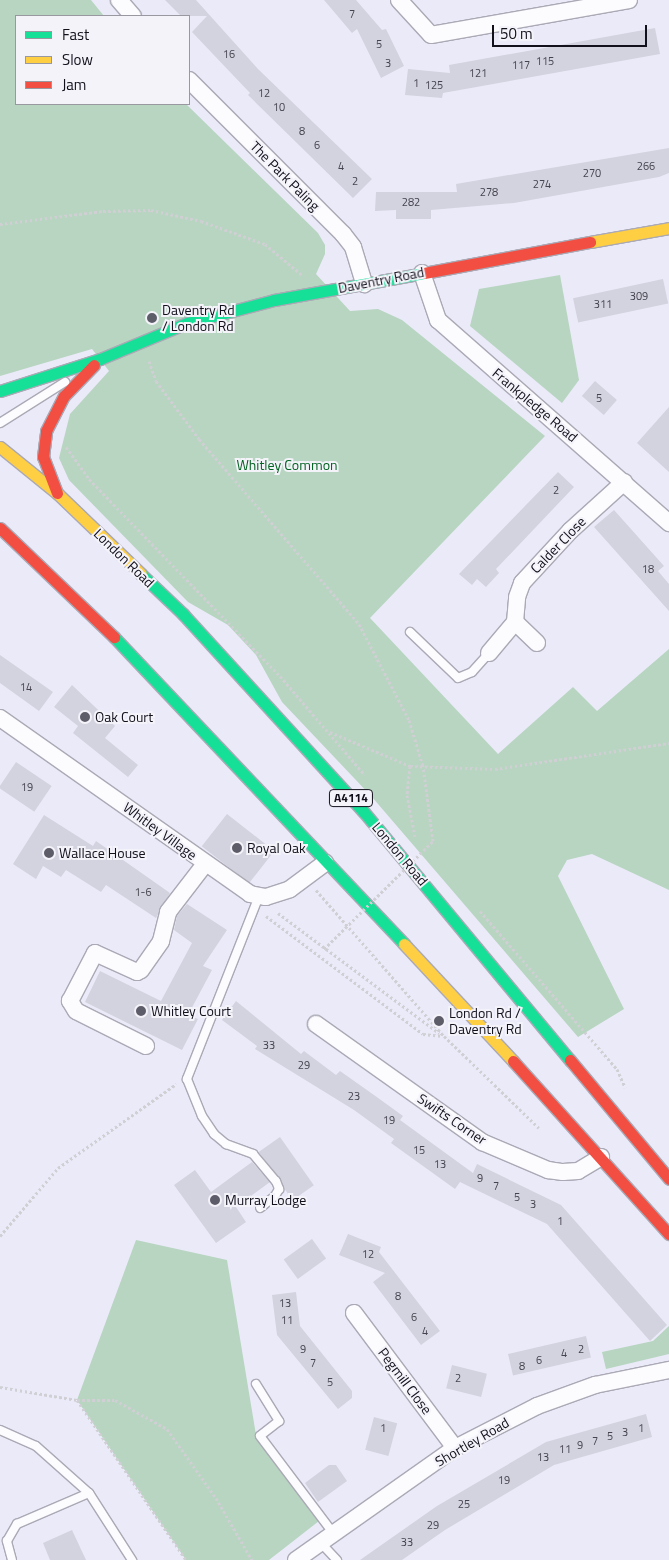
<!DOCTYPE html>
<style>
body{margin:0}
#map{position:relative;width:669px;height:1560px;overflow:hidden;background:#ebeaf9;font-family:"Titillium Web",sans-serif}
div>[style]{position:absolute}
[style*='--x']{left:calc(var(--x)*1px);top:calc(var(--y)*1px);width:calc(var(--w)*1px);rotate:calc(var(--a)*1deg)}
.green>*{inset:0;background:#b7d5c0}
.building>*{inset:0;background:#d3d3df;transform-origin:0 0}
.path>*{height:3px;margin-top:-1.5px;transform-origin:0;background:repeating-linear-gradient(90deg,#cfcfd4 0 2.5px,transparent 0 5px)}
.roads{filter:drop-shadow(1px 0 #aaa9b5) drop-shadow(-1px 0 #aaa9b5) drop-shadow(0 1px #aaa9b5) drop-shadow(0 -1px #aaa9b5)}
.lane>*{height:8px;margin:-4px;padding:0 4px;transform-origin:4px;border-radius:4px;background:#fcfcfe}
.street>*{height:16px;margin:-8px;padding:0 8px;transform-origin:8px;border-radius:8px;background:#fcfcfe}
.fast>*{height:11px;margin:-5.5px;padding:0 5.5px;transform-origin:5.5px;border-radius:5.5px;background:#16e098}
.slow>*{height:11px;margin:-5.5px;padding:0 5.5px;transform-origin:5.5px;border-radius:5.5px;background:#ffcf43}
.jam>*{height:11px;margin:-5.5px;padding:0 5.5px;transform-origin:5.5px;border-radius:5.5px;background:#f24e42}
.path-bridge>*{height:3px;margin-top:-1.5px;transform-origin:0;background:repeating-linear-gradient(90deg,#cfcfd4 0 2.5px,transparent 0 5px)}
.dots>*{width:14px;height:14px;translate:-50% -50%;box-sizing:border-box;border:2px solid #f4f3fa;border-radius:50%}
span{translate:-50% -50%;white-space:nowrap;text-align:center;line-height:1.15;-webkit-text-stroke:4px #f4f3fa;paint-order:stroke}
.number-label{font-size:11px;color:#44434e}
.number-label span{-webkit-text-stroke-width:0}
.shield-label span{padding:1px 4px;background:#f4f3fa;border:1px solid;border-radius:4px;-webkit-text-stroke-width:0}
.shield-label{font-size:12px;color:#11101b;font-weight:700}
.street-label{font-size:14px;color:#11101b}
.poi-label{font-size:14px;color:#11101b}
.left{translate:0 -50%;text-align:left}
.park-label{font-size:14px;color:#036321}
.legend{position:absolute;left:15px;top:15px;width:175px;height:90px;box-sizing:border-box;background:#f4f3fa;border:1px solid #9998a1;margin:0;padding:6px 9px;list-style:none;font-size:15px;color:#11101b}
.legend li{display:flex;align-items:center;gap:10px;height:25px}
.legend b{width:25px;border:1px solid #9998a1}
.scale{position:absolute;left:492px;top:25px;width:155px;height:22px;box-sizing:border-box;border:2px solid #11101b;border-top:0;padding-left:6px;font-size:15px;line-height:18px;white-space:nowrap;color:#11101b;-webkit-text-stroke:4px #f4f3fa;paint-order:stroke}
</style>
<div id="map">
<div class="green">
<i style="clip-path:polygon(0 0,91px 0,104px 16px,16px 16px,16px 104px,186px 104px,318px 233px,325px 245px,325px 254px,316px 274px,350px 311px,378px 309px,402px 320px,545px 436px,370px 618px,498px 754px,573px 687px,597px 711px,669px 649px,669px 890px,592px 854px,567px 860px,558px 876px,624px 1009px,578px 1037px,372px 797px,282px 702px,256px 655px,228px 625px,188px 602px,69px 480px,59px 458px,70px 414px,109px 371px,92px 349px,0 376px)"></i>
<i style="clip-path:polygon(560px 275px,579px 380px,562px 403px,470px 326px,479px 289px)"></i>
<i style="clip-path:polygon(136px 1240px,227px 1260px,256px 1435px,319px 1521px,269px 1560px,186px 1560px,77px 1400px)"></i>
<i style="clip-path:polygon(669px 1326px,669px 1354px,606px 1369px,602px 1352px,653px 1341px)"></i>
</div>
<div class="building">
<i style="clip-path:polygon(165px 0,196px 0,258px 69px,372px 179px,353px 198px,248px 95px,250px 93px,192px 32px,207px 16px,181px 16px)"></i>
<i style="clip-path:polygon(324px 0,356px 0,382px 30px,386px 29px,404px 66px,381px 78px,357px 29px,352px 33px)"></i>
<i style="clip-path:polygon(655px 28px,660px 54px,443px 93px,442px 98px,405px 95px,408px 69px,450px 73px,449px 65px)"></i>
<i style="clip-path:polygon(669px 148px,669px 173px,659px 177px,514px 203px,431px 210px,431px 219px,396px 219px,396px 210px,375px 211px,376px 192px,457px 192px,456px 184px)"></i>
<i style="left:663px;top:279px;width:25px;height:92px;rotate:78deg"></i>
<i style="left:595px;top:381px;width:29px;height:20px;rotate:41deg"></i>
<i style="clip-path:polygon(669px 407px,669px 472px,637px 443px)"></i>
<i style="clip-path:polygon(558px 472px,574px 487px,496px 569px,499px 573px,486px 587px,477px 579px,472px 585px,459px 574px)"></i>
<i style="clip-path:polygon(614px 510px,664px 566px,658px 571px,669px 584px,669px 611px,594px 527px)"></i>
<i style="clip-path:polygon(0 655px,53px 692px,39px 711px,0 683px)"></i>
<i style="clip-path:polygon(72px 685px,115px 726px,105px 738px,138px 765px,128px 777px,73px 733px,78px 726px,54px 707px)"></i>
<i style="left:16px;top:762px;width:43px;height:31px;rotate:34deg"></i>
<i style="left:227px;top:814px;width:60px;height:41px;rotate:38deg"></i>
<i style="clip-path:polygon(44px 815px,93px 846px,96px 841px,170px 893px,156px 918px,106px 885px,101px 892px,66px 870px,61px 877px,43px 866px,36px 879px,13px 864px)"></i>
<i style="clip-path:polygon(187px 904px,227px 930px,203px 966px,212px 970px,188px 1015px,198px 1019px,182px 1050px,85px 1002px,100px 971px,161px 1001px,192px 943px,174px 930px,177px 916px)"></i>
<i style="clip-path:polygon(236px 1001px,301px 1054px,304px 1051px,336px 1075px,340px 1071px,374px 1095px,403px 1116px,400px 1120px,473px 1173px,477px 1164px,561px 1205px,667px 1325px,650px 1341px,547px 1224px,460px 1182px,455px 1189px,391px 1143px,394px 1139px,354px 1110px,255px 1049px,257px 1046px,222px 1020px)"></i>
<i style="left:280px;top:1137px;width:59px;height:26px;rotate:55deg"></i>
<i style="clip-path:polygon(252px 1162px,270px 1182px,236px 1207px,246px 1222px,216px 1243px,174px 1185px,195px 1170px,211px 1192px)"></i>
<i style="clip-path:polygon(348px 1234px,381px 1247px,379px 1252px,440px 1331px,421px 1345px,373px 1282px,385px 1273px,339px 1255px)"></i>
<i style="left:312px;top:1239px;width:24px;height:35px;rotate:54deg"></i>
<i style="clip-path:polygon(296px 1292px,300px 1326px,352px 1391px,352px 1398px,338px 1409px,277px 1335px,272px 1295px)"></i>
<i style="left:586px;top:1336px;width:22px;height:80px;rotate:77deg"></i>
<i style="left:452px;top:1365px;width:36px;height:24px;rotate:14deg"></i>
<i style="clip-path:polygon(646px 1414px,652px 1437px,554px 1465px,445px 1530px,402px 1560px,360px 1560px,437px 1506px,546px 1442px)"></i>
<i style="left:374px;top:1417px;width:24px;height:34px;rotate:15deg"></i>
<i style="clip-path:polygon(329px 1465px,336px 1465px,347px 1481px,318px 1502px,305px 1483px)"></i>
<i style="clip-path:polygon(72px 1530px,86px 1560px,50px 1560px,43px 1543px)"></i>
</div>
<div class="path">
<i style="--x:0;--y:224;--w:104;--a:-7.2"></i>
<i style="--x:103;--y:211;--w:48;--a:-1.2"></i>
<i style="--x:151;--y:210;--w:51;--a:12.4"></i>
<i style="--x:201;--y:221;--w:68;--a:19.8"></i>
<i style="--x:265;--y:244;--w:48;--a:40"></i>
<i style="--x:149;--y:361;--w:21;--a:71"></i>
<i style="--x:156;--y:381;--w:72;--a:53.4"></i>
<i style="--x:199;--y:439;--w:245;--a:49.1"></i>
<i style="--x:359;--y:624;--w:108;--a:62.5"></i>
<i style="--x:409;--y:720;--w:48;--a:73.1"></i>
<i style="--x:66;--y:447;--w:39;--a:54"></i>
<i style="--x:89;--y:479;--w:274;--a:45.9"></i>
<i style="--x:280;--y:676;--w:130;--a:49.4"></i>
<i style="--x:330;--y:732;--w:87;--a:23"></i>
<i style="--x:410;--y:766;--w:85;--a:2"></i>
<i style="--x:495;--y:769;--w:176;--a:-8.5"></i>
<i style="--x:410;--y:766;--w:29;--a:96"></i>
<i style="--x:407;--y:795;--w:42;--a:79"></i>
<i style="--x:316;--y:890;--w:194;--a:48.8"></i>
<i style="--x:444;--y:1036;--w:132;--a:44.1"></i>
<i style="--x:480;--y:911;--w:209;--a:49.1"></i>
<i style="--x:617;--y:1069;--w:20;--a:66"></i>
<i style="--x:278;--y:913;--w:201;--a:36.7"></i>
<i style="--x:266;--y:916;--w:196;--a:36.9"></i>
<i style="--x:423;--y:1034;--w:20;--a:6"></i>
<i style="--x:0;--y:1236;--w:89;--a:-49.5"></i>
<i style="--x:58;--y:1168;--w:145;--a:-35.4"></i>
<i style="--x:0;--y:1387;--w:78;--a:9.6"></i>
<i style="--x:77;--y:1400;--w:194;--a:55.7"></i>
<i style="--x:77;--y:1400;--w:38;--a:0"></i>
<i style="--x:115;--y:1400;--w:60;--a:29.1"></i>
<i style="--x:167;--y:1429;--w:85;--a:54.6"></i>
<i style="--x:216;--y:1498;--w:72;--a:59.9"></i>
</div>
<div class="roads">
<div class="lane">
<i style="--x:0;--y:423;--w:77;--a:-32.2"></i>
<i style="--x:410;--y:632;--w:66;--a:43.8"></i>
<i style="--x:458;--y:678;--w:15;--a:-23"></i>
<i style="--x:472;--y:672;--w:25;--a:-48"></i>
<i style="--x:259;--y:896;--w:197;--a:111.5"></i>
<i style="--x:187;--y:1079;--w:40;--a:68"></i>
<i style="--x:202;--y:1116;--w:22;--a:56"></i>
<i style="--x:214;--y:1134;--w:16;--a:40"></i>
<i style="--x:226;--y:1144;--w:29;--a:20"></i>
<i style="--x:253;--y:1154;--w:35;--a:50"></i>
<i style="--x:276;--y:1181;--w:9;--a:69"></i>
<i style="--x:279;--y:1189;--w:8;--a:120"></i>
<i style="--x:275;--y:1196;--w:19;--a:141"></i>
<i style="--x:256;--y:1384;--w:44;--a:58.1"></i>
<i style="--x:279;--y:1421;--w:24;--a:142"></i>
<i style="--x:260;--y:1436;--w:121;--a:53"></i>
<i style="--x:0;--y:1430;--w:39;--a:24"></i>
<i style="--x:36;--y:1446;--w:71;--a:41.6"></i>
<i style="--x:89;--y:1493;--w:80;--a:57.3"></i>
<i style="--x:320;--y:1542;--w:25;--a:47"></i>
<i style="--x:12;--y:1560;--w:20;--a:-105"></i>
<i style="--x:7;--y:1541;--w:20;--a:-60"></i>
<i style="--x:17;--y:1524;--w:78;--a:-23.3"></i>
</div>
<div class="street">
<i style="--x:119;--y:0;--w:21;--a:49"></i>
<i style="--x:399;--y:0;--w:47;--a:47.6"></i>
<i style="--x:431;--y:35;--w:201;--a:-10"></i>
<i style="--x:189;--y:80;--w:218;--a:45"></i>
<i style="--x:343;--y:234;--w:16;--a:52"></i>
<i style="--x:353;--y:247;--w:39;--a:73"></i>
<i style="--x:422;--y:273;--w:50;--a:71.2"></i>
<i style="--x:438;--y:320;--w:308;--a:41.3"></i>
<i style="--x:537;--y:643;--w:30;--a:-136"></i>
<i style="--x:515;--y:622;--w:25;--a:-85"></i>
<i style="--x:517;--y:597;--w:15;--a:-70"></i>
<i style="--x:522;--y:583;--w:71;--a:-47.3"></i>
<i style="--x:570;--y:531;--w:73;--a:-42.2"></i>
<i style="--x:489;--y:653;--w:40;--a:-50"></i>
<i style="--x:0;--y:718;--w:306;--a:35.1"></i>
<i style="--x:250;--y:894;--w:16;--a:11"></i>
<i style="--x:266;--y:897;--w:25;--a:-18"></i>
<i style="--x:290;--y:889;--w:44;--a:-36.6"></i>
<i style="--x:316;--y:1024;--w:204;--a:35.4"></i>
<i style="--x:482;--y:1142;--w:72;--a:23"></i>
<i style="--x:548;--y:1170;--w:15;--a:8"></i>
<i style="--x:563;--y:1172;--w:15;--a:-4"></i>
<i style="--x:578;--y:1171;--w:27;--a:-31"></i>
<i style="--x:146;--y:1046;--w:78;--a:-153.4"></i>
<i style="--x:76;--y:1011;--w:12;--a:-121"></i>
<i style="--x:70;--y:1001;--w:54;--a:-62.5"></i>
<i style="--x:95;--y:953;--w:46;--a:24.3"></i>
<i style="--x:137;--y:972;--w:4;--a:-27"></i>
<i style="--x:141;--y:970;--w:35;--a:-55"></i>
<i style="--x:161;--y:941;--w:30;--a:-76"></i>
<i style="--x:168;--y:912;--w:61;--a:-52.4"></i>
<i style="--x:354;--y:1313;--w:169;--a:53.2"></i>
<i style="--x:296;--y:1560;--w:194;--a:-35.2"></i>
<i style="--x:455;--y:1448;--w:92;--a:-27.1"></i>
<i style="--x:537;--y:1406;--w:62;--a:-19.9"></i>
<i style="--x:595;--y:1385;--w:76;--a:-11.5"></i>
</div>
<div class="fast">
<i style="--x:0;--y:391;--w:105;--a:-17.7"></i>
<i style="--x:100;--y:359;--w:94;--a:-22.5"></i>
<i style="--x:187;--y:323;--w:90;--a:-14.8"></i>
<i style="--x:274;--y:300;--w:152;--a:-10.2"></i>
<i style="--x:141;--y:574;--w:58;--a:43.6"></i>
<i style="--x:183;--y:614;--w:267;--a:47.6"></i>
<i style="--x:363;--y:811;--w:324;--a:50.3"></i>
<i style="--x:114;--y:637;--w:422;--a:46.6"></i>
</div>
<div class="slow">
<i style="--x:590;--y:242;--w:80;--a:-10"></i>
<i style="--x:0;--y:447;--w:75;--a:39"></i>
<i style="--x:58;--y:494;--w:115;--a:43.9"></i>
<i style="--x:404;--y:944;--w:160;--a:47"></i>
</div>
<div class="jam">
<i style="--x:424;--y:273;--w:169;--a:-10.6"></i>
<i style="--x:57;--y:493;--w:39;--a:-111"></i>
<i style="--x:43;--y:457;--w:26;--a:-83"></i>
<i style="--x:46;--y:431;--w:39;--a:-63"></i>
<i style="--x:64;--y:396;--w:43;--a:-45.9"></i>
<i style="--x:0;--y:528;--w:158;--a:43.7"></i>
<i style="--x:570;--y:1060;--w:155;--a:50.2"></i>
<i style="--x:513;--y:1061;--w:233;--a:48"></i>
</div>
</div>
<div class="path-bridge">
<i style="--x:324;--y:949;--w:153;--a:-44.7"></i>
<i style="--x:433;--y:841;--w:76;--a:-97.6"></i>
</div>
<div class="dots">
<i style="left:152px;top:318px;background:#5d5c69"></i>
<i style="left:85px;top:717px;background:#5d5c69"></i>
<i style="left:237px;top:848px;background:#5d5c69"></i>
<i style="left:49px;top:853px;background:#5d5c69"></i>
<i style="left:141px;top:1011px;background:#5d5c69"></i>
<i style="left:439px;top:1021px;background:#5d5c69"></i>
<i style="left:215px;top:1200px;background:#5d5c69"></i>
</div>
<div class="number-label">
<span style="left:352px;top:14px">7</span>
<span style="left:379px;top:44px">5</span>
<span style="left:229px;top:54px">16</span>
<span style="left:545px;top:61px">115</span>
<span style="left:388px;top:63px">3</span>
<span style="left:521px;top:65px">117</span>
<span style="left:478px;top:73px">121</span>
<span style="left:416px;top:83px">1</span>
<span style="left:434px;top:85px">125</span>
<span style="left:264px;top:93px">12</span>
<span style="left:279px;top:107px">10</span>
<span style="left:302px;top:131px">8</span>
<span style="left:317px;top:145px">6</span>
<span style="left:341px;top:166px">4</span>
<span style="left:646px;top:166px">266</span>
<span style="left:592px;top:173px">270</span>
<span style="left:355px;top:181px">2</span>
<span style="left:542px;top:184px">274</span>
<span style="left:489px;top:192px">278</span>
<span style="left:411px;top:202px">282</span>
<span style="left:639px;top:296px">309</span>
<span style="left:603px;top:304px">311</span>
<span style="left:599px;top:398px">5</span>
<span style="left:556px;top:490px">2</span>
<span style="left:648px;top:569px">18</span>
<span style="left:26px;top:687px">14</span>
<span style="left:27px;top:787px">19</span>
<span style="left:143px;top:892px">1-6</span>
<span style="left:269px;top:1045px">33</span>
<span style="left:304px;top:1065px">29</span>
<span style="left:354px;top:1096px">23</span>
<span style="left:389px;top:1120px">19</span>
<span style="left:419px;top:1150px">15</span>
<span style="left:440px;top:1164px">13</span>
<span style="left:480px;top:1178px">9</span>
<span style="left:496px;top:1186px">7</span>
<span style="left:517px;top:1197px">5</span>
<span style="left:533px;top:1204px">3</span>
<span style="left:560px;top:1221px">1</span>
<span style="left:368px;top:1254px">12</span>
<span style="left:398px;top:1296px">8</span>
<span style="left:285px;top:1303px">13</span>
<span style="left:414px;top:1317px">6</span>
<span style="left:287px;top:1320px">11</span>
<span style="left:425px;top:1331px">4</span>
<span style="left:303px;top:1349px">9</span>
<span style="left:581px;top:1349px">2</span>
<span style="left:564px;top:1353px">4</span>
<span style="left:539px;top:1360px">6</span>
<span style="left:313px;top:1363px">7</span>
<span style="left:522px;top:1366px">8</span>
<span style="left:458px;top:1378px">2</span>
<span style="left:330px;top:1382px">5</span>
<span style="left:383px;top:1428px">1</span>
<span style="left:641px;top:1428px">1</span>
<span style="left:625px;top:1432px">3</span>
<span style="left:610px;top:1436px">5</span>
<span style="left:595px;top:1441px">7</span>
<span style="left:580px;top:1445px">9</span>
<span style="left:565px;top:1449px">11</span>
<span style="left:543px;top:1457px">13</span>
<span style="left:504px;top:1480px">19</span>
<span style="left:464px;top:1504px">25</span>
<span style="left:433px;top:1525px">29</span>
<span style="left:407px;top:1542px">33</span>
</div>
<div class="shield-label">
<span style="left:351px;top:798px">A4114</span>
</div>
<div class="street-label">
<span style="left:285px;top:176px;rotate:45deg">The Park Paling</span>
<span style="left:381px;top:280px;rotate:-11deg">Daventry Road</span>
<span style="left:535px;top:405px;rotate:40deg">Frankpledge Road</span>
<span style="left:558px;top:545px;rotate:-46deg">Calder Close</span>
<span style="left:124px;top:558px;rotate:44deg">London Road</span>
<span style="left:160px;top:831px;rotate:36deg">Whitley Village</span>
<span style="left:400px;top:854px;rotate:50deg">London Road</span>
<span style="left:452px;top:1119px;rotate:34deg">Swifts Corner</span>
<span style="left:405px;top:1381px;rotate:53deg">Pegmill Close</span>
<span style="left:472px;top:1442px;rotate:-30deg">Shortley Road</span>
</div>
<div class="poi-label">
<span class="left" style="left:162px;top:318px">Daventry Rd<br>/ London Rd</span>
<span class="left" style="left:95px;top:717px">Oak Court</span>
<span class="left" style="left:247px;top:848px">Royal Oak</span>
<span class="left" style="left:59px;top:853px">Wallace House</span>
<span class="left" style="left:151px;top:1011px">Whitley Court</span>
<span class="left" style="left:449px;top:1021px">London Rd /<br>Daventry Rd</span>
<span class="left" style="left:225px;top:1200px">Murray Lodge</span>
</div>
<div class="park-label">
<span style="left:287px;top:465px">Whitley Common</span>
</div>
<ul class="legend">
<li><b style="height:6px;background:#16e098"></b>Fast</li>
<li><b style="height:6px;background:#ffcf43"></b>Slow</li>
<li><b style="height:6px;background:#f24e42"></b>Jam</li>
</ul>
<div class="scale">50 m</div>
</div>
